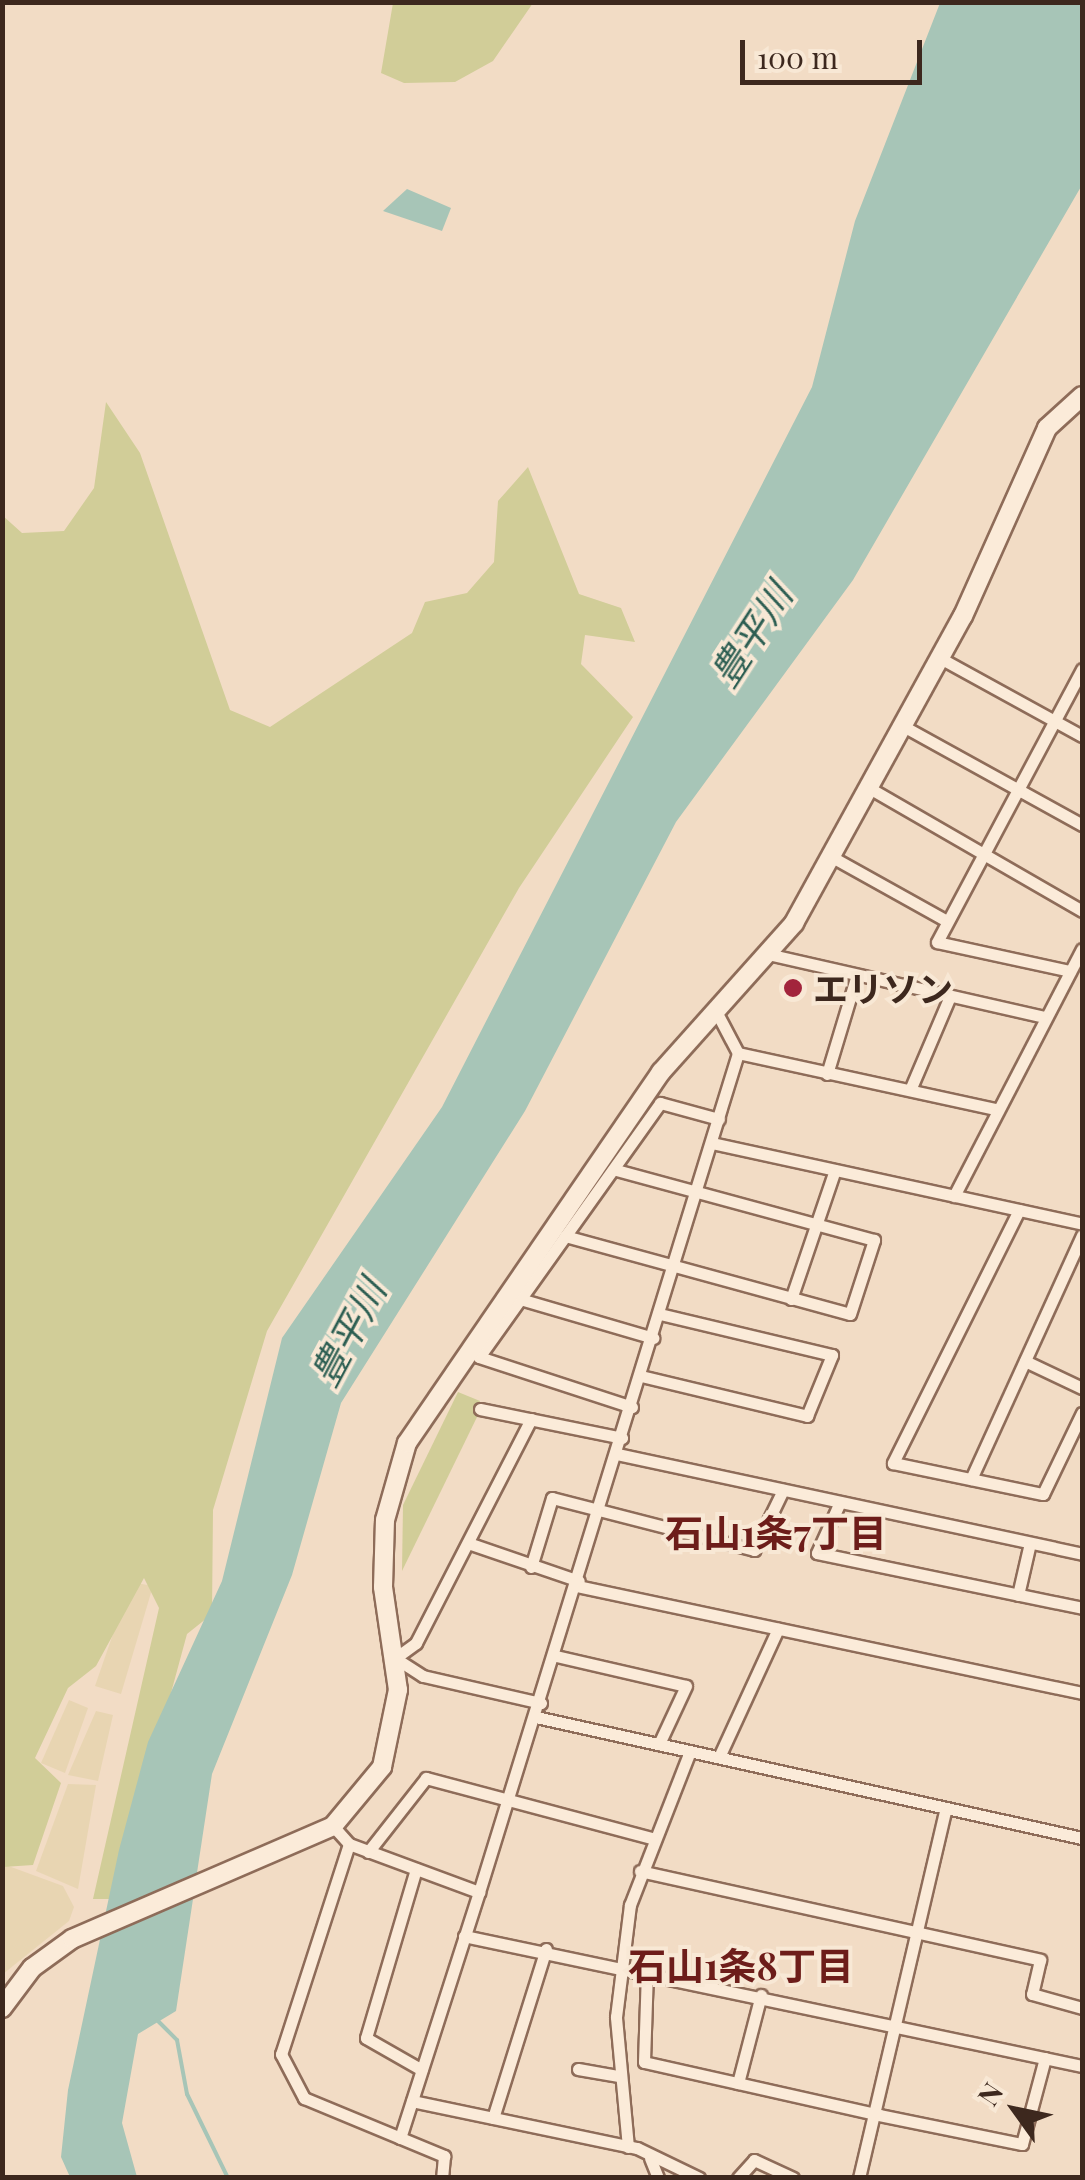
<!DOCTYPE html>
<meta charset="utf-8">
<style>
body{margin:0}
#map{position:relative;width:1085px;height:2180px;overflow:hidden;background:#f2dcc5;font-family:"Playfair Display","Noto Sans JP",serif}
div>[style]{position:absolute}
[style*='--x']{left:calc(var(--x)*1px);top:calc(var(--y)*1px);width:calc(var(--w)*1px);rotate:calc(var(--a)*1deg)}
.farmland>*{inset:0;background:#e8d5b2}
.green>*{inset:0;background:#d1cd98}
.water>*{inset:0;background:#a7c5b7}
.stream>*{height:4px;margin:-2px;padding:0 2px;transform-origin:2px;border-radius:2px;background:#a7c5b7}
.roads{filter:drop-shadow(2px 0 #8e6c59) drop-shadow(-2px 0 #8e6c59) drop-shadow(0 2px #8e6c59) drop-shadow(0 -2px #8e6c59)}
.street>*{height:11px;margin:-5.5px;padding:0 5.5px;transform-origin:5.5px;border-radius:5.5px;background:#fbebd9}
.secondary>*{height:18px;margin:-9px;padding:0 9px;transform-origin:9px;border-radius:9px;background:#fbebd9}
.dots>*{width:28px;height:28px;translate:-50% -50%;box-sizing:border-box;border:5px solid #f8e8d5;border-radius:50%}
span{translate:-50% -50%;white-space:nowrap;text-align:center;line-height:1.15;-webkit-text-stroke:8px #f8e8d5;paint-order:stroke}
.poi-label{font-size:35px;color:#3d281e;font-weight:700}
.left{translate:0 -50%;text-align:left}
.water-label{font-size:38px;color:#2c5e52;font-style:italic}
.neighbourhood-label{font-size:38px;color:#6d1d1a;font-weight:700}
.frame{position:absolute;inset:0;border:5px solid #3d281e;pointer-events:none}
.north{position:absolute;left:965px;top:2060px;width:100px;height:100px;-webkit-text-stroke:8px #f8e8d5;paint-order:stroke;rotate:303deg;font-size:28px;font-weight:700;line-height:40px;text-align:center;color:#3d281e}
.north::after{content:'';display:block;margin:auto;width:35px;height:45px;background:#3d281e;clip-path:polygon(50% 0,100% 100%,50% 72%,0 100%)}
.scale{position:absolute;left:740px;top:40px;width:182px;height:45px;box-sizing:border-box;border:5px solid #3d281e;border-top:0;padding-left:12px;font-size:30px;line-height:35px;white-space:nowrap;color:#3d281e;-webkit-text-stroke:8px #f8e8d5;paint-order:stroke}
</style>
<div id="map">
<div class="farmland">
<i style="clip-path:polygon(131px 1582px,153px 1586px,121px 1694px,95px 1686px)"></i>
<i style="clip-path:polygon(69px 1700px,88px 1708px,65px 1773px,41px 1763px)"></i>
<i style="clip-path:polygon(96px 1711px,113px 1715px,98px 1781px,68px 1775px)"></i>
<i style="clip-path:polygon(68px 1784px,96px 1785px,78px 1889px,36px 1871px)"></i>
<i style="clip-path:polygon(3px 1864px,63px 1886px,74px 1907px,69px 1921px,3px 1974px)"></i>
</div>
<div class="green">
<i style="clip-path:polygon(393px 3px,393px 2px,533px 3px,493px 61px,455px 82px,404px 83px,381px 73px)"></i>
<i style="clip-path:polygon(106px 402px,140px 453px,230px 710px,270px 727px,412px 633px,425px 602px,467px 593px,494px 562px,498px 501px,528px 467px,579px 594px,621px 608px,635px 642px,585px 635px,581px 664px,633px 717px,519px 888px,267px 1331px,213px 1510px,212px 1614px,187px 1634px,115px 1899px,93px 1899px,159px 1608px,144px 1578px,96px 1666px,68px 1688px,35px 1758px,61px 1783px,33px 1865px,3px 1867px,2px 515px,22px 533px,64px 531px,94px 488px)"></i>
<i style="clip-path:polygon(458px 1392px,480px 1401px,478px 1415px,402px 1571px,403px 1505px)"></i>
</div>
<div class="water">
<i style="clip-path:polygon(940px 3px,1082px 3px,1082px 185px,853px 580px,676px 822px,525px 1111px,341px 1403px,292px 1575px,212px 1774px,176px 2011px,138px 2034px,122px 2123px,137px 2177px,70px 2177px,61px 2157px,68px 2090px,119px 1850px,148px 1742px,222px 1581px,282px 1338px,442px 1107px,812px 387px,855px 221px)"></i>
<i style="clip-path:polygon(407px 189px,451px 208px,442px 231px,383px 211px)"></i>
</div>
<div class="stream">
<i style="--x:158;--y:2021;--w:27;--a:45"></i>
<i style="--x:177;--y:2040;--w:55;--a:79.5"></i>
<i style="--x:187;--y:2094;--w:93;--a:64"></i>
</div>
<div class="roads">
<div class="street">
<i style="--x:940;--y:658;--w:162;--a:28.8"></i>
<i style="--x:903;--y:726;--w:205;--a:28.9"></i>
<i style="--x:871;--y:789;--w:244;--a:30"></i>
<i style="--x:832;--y:857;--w:132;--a:29.1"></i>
<i style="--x:772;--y:955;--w:280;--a:12.8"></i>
<i style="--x:1070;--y:971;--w:136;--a:-167.7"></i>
<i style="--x:937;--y:942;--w:309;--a:-62"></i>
<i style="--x:738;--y:1053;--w:263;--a:12.3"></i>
<i style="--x:827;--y:1074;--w:100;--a:-73.2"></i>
<i style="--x:910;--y:1090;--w:102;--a:-66.9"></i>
<i style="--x:712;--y:1143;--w:379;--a:12.3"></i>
<i style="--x:954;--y:1196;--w:278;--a:-62.6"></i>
<i style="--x:1019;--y:1210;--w:283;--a:116.5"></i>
<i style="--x:893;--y:1463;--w:153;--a:11.7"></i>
<i style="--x:1043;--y:1494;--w:90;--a:-64.3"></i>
<i style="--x:565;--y:1236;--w:295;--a:15.3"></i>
<i style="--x:850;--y:1314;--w:78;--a:-72"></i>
<i style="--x:874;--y:1240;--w:270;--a:-164.8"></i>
<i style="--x:520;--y:1299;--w:139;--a:16.3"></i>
<i style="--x:791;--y:1299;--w:136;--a:-71.2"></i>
<i style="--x:1025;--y:1361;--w:63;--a:25.3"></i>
<i style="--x:641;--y:1376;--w:171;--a:13.5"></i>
<i style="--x:807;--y:1416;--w:66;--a:-67.7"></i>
<i style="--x:832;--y:1355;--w:177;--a:-166.6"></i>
<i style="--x:632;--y:1407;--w:161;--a:-161.9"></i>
<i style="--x:479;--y:1357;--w:312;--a:-54.5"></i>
<i style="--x:660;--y:1103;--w:61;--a:15.2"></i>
<i style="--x:480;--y:1409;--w:145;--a:11.5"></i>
<i style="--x:531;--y:1419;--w:252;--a:117.2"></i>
<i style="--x:416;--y:1643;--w:26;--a:144"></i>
<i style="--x:395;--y:1658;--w:33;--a:33"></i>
<i style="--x:423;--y:1676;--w:121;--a:12.9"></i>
<i style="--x:617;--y:1454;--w:476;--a:12.1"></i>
<i style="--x:971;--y:1479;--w:268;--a:-65.5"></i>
<i style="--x:840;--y:1502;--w:56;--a:114.3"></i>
<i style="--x:817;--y:1553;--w:271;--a:11.7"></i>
<i style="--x:468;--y:1543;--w:117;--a:18.9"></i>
<i style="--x:531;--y:1567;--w:72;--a:-73.1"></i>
<i style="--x:552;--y:1498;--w:209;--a:14.4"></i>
<i style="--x:754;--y:1550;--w:67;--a:-64.2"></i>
<i style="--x:577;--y:1586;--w:516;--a:11.96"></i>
<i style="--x:1018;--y:1595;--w:53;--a:-77"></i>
<i style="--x:556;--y:1656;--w:133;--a:13"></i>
<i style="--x:686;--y:1686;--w:64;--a:115"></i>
<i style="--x:536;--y:1717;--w:559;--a:12.5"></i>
<i style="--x:719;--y:1757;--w:141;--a:-65.3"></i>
<i style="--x:333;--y:1826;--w:24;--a:48"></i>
<i style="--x:349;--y:1844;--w:139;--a:20.3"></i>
<i style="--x:479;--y:1892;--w:878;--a:-72.84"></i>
<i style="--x:738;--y:1053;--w:43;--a:-117.8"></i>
<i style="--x:349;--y:1844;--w:221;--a:107.9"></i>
<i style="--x:281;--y:2054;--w:50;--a:62.4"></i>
<i style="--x:304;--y:2098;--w:152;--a:22.5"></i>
<i style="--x:444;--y:2156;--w:22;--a:95"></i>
<i style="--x:368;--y:1852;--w:94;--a:-51.9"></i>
<i style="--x:426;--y:1778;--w:233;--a:14.9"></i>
<i style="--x:416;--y:1869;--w:176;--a:106.5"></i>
<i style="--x:366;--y:2038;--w:64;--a:29.7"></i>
<i style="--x:640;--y:1871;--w:410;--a:12.5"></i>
<i style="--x:1040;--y:1960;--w:35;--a:103"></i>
<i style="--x:1032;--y:1994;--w:52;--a:15.6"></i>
<i style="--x:464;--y:1936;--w:632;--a:11.88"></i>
<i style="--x:647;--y:1971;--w:91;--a:91.9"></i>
<i style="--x:644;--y:2062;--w:241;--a:12.7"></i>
<i style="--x:879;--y:2115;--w:146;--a:11.5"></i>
<i style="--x:1022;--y:2144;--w:89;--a:-75"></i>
<i style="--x:578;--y:2069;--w:40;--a:10"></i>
<i style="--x:738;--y:2083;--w:91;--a:-75.4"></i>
<i style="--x:412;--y:2101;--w:230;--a:11.8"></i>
<i style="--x:637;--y:2148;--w:69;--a:25.8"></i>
<i style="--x:493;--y:2118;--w:177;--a:-72.6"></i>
<i style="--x:400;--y:2138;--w:258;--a:-72.2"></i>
<i style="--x:628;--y:2147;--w:131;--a:-95.3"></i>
<i style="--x:616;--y:2017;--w:113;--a:-82.9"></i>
<i style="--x:630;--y:1905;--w:165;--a:-68.7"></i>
<i style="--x:650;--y:2158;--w:22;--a:68"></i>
<i style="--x:738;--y:2178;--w:24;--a:-48"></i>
<i style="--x:754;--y:2160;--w:43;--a:24.8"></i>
<i style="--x:859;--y:2178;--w:380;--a:-76.8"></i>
</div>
<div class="secondary">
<i style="--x:2;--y:2008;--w:50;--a:-53.1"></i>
<i style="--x:32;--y:1968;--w:49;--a:-35.9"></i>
<i style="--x:72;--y:1939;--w:284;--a:-23.4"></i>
<i style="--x:333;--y:1826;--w:77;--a:-50.3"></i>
<i style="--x:382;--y:1767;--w:79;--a:-78.3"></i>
<i style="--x:398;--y:1690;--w:104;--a:-98.3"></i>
<i style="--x:383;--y:1587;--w:67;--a:-88.3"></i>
<i style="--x:385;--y:1520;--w:80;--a:-74.1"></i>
<i style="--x:407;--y:1443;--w:450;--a:-55.6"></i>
<i style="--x:661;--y:1072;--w:200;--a:-48.2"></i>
<i style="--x:794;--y:923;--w:350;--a:-61.2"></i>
<i style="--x:963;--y:616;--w:206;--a:-65.9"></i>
<i style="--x:1047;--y:428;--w:47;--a:-42.4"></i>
</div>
</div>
<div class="dots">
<i style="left:793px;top:988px;background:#a2243c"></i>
</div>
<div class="poi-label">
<span class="left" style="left:813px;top:988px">エリソン</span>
</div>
<div class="water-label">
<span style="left:750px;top:634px;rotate:-57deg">豊平川</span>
<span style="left:347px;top:1332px;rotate:-62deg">豊平川</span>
</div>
<div class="neighbourhood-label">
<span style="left:776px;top:1532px">石山1条7丁目</span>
<span style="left:741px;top:1965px">石山1条8丁目</span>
</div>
<div class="frame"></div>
<div class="north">N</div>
<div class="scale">100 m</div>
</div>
